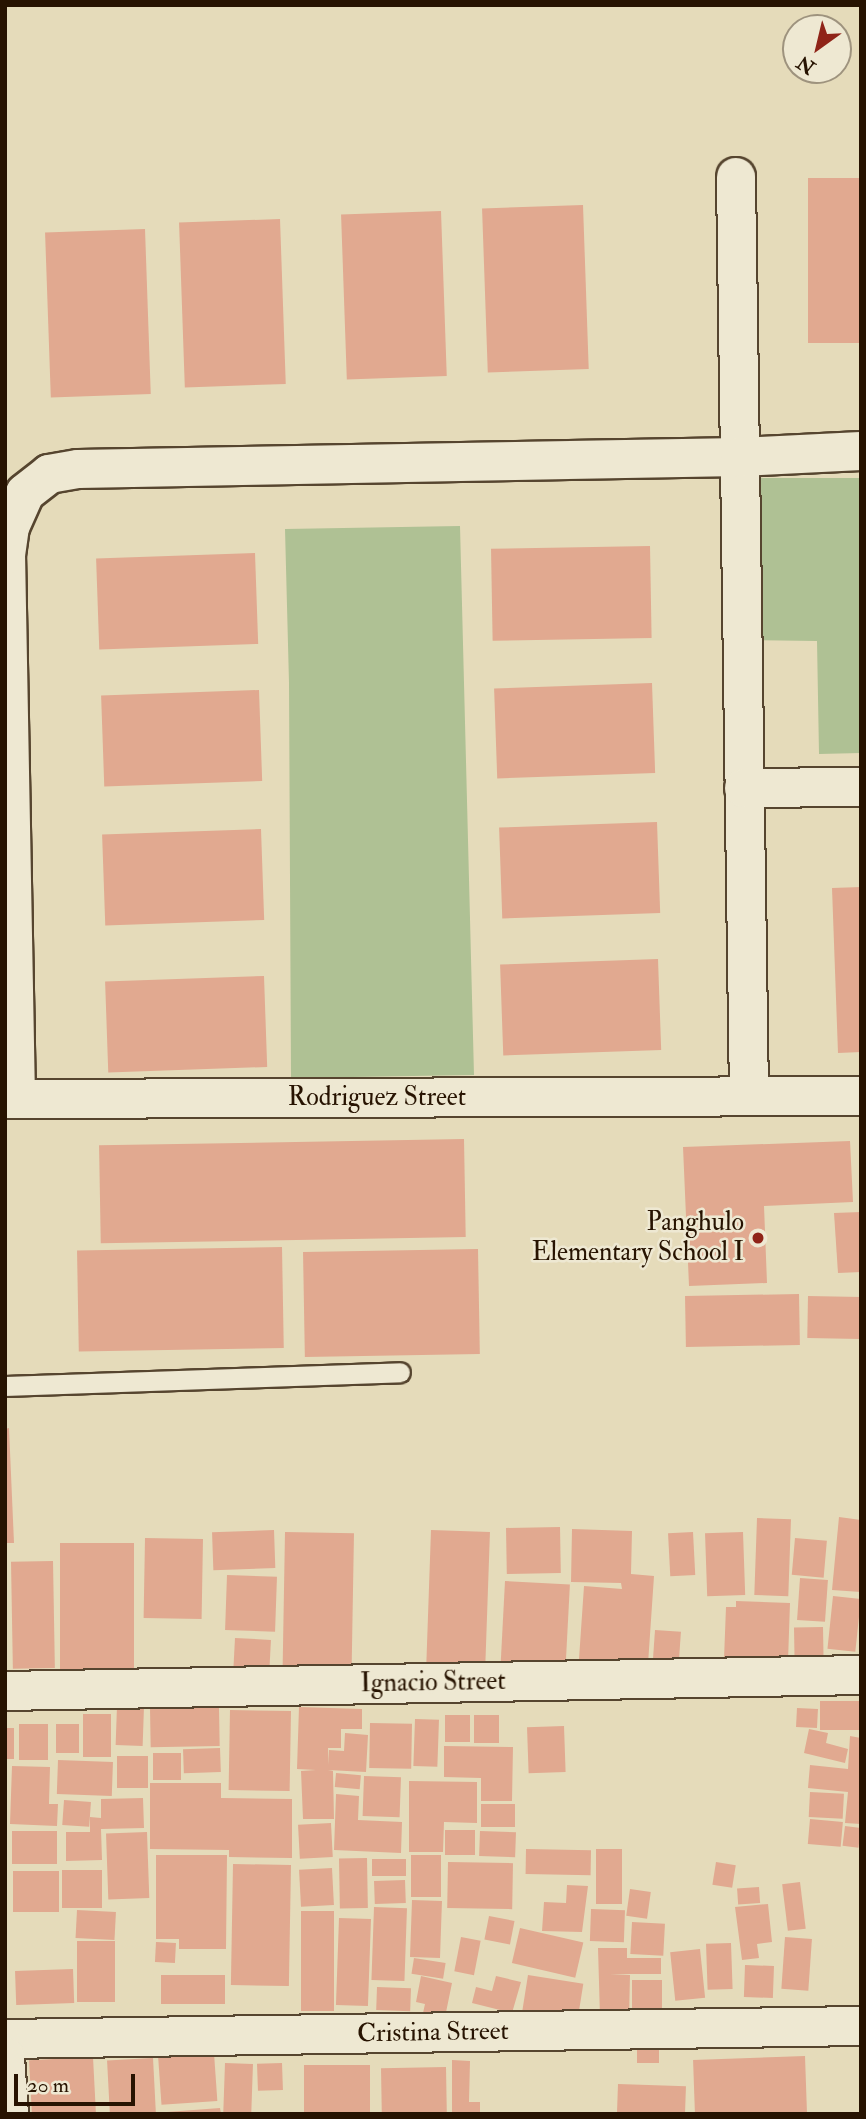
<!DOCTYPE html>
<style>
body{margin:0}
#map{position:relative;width:866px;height:2119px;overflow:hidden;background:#e5dbba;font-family:"IM FELL Double Pica",serif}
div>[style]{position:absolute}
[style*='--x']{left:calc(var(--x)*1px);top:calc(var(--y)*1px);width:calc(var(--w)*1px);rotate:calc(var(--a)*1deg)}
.green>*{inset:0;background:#afc194}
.building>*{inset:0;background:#e1a990;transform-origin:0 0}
.roads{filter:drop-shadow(2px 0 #56452f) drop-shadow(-2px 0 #56452f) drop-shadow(0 2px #56452f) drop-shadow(0 -2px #56452f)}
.lane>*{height:19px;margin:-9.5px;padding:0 9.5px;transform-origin:9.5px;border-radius:9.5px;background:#eee8d2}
.street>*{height:38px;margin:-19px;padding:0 19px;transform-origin:19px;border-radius:19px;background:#eee8d2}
.dots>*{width:19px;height:19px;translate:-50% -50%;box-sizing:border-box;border:4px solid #eee8d2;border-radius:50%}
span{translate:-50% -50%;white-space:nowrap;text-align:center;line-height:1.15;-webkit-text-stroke:5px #eee8d2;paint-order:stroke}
.street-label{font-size:26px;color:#271301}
.poi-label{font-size:26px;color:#271301}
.right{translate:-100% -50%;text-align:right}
.frame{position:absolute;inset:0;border:7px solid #271301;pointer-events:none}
.north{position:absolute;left:782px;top:14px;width:70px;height:70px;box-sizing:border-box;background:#eee8d2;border:2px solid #9e937e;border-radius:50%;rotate:214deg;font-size:19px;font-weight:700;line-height:28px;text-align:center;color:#271301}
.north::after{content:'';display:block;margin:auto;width:24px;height:32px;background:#8f2418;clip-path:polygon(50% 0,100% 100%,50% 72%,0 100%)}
.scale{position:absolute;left:14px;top:2074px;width:121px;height:32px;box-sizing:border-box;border:4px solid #271301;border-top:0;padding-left:9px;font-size:21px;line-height:24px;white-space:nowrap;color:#271301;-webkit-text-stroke:5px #eee8d2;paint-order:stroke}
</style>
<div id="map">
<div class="green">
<i style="clip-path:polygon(752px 478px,861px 478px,861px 753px,819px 754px,817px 641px,751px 640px)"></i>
<i style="clip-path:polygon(460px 526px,474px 1075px,291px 1078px,289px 683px,285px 529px)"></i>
</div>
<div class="building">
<i style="left:861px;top:178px;width:165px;height:53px;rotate:90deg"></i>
<i style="left:583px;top:205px;width:164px;height:101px;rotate:88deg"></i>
<i style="left:441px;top:211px;width:165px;height:100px;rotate:88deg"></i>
<i style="left:280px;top:219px;width:165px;height:101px;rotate:88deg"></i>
<i style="left:145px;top:229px;width:165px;height:100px;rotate:88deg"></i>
<i style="left:650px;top:546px;width:92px;height:159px;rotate:89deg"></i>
<i style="left:255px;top:553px;width:91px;height:159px;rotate:88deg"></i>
<i style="left:652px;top:683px;width:90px;height:158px;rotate:88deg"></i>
<i style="left:259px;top:690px;width:91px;height:158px;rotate:88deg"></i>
<i style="left:657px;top:822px;width:91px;height:158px;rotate:88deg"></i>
<i style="left:261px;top:829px;width:91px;height:159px;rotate:88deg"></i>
<i style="clip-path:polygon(861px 887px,861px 1052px,838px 1053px,832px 888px)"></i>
<i style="left:658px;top:959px;width:91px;height:158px;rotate:88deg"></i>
<i style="left:264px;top:976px;width:91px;height:159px;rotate:88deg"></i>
<i style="left:464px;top:1139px;width:98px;height:365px;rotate:89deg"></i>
<i style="clip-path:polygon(850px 1141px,853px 1202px,764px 1206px,767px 1283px,689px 1286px,683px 1147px)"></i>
<i style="clip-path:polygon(861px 1212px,861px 1272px,838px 1273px,834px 1213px)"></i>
<i style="left:282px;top:1247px;width:101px;height:205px;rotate:89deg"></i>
<i style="left:478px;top:1249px;width:105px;height:175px;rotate:89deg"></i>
<i style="left:799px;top:1294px;width:51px;height:114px;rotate:89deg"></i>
<i style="left:808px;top:1296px;width:53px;height:42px;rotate:1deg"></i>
<i style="clip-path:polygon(9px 1428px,14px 1543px,5px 1543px,5px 1429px)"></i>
<i style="clip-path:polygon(839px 1517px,861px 1520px,861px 1592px,832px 1590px)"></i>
<i style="left:757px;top:1518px;width:34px;height:77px;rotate:2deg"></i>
<i style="left:560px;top:1527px;width:46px;height:54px;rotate:89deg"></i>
<i style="clip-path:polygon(572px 1529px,632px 1531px,631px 1574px,654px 1576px,648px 1664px,579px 1659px,584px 1586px,622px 1589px,621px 1583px,571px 1582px)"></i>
<i style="left:274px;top:1530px;width:38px;height:62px;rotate:88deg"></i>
<i style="left:431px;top:1530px;width:59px;height:143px;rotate:2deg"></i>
<i style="left:285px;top:1532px;width:69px;height:134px;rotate:1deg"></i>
<i style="left:693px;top:1532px;width:43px;height:25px;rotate:87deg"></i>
<i style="left:743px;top:1532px;width:63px;height:38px;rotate:88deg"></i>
<i style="left:145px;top:1538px;width:58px;height:80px;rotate:1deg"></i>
<i style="left:795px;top:1538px;width:32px;height:37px;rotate:5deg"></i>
<i style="left:60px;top:1543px;width:74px;height:131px"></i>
<i style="left:53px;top:1561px;width:107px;height:42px;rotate:89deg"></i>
<i style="left:227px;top:1575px;width:50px;height:55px;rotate:2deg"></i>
<i style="left:800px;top:1578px;width:28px;height:42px;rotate:4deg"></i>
<i style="left:505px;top:1581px;width:65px;height:92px;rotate:3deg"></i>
<i style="left:833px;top:1596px;width:28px;height:53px;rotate:6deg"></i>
<i style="clip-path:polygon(736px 1601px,790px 1603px,788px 1661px,724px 1659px,726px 1607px,736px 1607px)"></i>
<i style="left:823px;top:1627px;width:45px;height:29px;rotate:89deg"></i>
<i style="left:655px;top:1630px;width:26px;height:34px;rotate:4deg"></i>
<i style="left:235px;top:1638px;width:36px;height:37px;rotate:3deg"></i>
<i style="left:820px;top:1701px;width:41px;height:29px"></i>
<i style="left:117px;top:1706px;width:27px;height:39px;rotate:2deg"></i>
<i style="left:219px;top:1707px;width:39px;height:69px;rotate:89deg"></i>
<i style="clip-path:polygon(299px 1707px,362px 1709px,362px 1729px,341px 1729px,341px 1748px,328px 1748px,329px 1765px,329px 1750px,344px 1751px,345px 1733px,368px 1735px,366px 1772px,328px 1770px,333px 1771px,334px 1819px,303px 1819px,301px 1771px,316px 1770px,297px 1769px)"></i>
<i style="left:797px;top:1708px;width:21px;height:19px;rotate:3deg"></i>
<i style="left:230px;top:1710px;width:61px;height:80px;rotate:1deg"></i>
<i style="left:83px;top:1714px;width:28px;height:43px"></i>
<i style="left:445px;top:1715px;width:25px;height:27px"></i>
<i style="left:474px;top:1715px;width:25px;height:28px"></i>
<i style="left:415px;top:1719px;width:24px;height:47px;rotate:2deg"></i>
<i style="left:370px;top:1723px;width:42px;height:45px;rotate:1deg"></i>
<i style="left:19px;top:1724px;width:29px;height:36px"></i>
<i style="left:56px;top:1724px;width:23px;height:29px"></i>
<i style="left:564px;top:1726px;width:46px;height:37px;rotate:88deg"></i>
<i style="left:5px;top:1728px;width:9px;height:31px"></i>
<i style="clip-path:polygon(809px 1729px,828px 1733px,826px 1743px,848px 1749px,845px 1763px,804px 1753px)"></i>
<i style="clip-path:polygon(850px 1736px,861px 1738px,861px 1824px,845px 1823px,848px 1792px,808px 1788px,810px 1765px,848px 1769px)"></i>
<i style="clip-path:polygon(444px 1746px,513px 1747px,512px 1801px,481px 1801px,481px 1778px,444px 1777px)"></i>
<i style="left:220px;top:1748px;width:24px;height:37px;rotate:88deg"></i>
<i style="left:153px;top:1753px;width:28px;height:27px"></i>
<i style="left:117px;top:1756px;width:31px;height:32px"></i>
<i style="left:58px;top:1760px;width:55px;height:34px;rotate:2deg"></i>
<i style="clip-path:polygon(12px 1766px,50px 1767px,49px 1804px,58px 1804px,57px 1826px,10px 1824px)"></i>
<i style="left:336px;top:1773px;width:25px;height:14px;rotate:5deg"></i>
<i style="left:364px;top:1776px;width:37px;height:40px;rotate:2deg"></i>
<i style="clip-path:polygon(409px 1781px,477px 1782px,477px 1823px,444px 1822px,443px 1852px,409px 1852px)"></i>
<i style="clip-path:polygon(150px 1783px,221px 1783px,221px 1798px,292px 1799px,292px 1858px,229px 1857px,229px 1850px,150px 1849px)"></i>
<i style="left:810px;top:1792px;width:34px;height:25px;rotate:3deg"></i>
<i style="clip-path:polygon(336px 1794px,359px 1796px,358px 1820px,402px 1822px,401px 1853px,334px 1850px)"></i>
<i style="clip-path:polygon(143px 1798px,144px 1828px,101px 1829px,102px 1860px,66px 1861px,66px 1832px,90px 1832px,90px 1817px,101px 1818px,101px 1799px)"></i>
<i style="left:64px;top:1800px;width:27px;height:25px;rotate:4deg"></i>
<i style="left:515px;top:1804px;width:23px;height:34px;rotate:90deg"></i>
<i style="left:810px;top:1819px;width:33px;height:25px;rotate:5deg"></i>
<i style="left:331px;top:1823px;width:34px;height:33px;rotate:87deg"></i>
<i style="left:845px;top:1826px;width:16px;height:20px;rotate:7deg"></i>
<i style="left:445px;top:1830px;width:30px;height:25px"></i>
<i style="left:12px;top:1831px;width:45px;height:33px"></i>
<i style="left:480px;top:1831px;width:36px;height:25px;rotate:2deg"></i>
<i style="left:147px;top:1832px;width:66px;height:41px;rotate:88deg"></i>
<i style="left:526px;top:1849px;width:65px;height:25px;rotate:1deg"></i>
<i style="left:622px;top:1849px;width:55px;height:26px;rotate:90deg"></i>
<i style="clip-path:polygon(156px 1855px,227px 1855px,226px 1949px,179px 1949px,179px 1939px,156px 1939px)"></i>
<i style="left:411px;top:1855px;width:30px;height:42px"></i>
<i style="left:367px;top:1858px;width:50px;height:28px;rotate:89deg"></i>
<i style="left:372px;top:1859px;width:34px;height:17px"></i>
<i style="left:448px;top:1862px;width:65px;height:46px;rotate:1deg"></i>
<i style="left:716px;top:1862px;width:20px;height:23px;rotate:9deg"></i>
<i style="left:233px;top:1864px;width:58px;height:121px;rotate:1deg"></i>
<i style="left:332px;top:1868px;width:37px;height:33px;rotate:87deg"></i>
<i style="left:102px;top:1870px;width:38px;height:40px;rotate:90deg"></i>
<i style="left:13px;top:1871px;width:46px;height:41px"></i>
<i style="left:405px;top:1880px;width:23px;height:31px;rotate:88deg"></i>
<i style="left:800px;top:1882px;width:47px;height:18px;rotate:83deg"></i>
<i style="clip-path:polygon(567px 1885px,588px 1886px,582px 1932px,542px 1931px,544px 1902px,566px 1903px)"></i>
<i style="left:759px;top:1887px;width:16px;height:22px;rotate:86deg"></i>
<i style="left:630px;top:1889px;width:21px;height:27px;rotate:8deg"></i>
<i style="left:412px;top:1900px;width:30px;height:57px;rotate:2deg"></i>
<i style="clip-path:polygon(768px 1904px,772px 1942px,757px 1944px,759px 1958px,742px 1960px,735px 1907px)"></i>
<i style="left:374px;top:1907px;width:33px;height:73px;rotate:2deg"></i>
<i style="left:591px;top:1909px;width:34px;height:32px;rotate:2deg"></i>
<i style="left:77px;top:1910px;width:39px;height:28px;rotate:3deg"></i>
<i style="left:301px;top:1911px;width:33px;height:100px"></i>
<i style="left:489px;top:1916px;width:26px;height:24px;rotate:11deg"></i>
<i style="left:339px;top:1918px;width:32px;height:87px;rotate:2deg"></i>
<i style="left:632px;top:1922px;width:33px;height:32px;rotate:3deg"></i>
<i style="left:520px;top:1928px;width:65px;height:36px;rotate:13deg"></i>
<i style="left:461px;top:1937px;width:20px;height:35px;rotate:11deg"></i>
<i style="left:785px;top:1937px;width:27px;height:52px;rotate:4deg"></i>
<i style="left:77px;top:1941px;width:38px;height:61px"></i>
<i style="left:156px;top:1942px;width:20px;height:20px;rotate:3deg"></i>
<i style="left:731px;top:1943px;width:46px;height:25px;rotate:88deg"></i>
<i style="clip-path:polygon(598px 1948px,627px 1948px,627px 1958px,661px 1958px,661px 1974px,610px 1974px,630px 1975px,629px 2018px,600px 2017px)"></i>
<i style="left:700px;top:1949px;width:49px;height:30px;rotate:84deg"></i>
<i style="left:414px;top:1958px;width:32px;height:16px;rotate:9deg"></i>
<i style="left:745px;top:1965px;width:29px;height:32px;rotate:2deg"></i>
<i style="left:73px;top:1969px;width:34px;height:58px;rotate:88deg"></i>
<i style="left:161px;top:1975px;width:64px;height:29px"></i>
<i style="left:528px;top:1975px;width:56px;height:36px;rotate:9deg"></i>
<i style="clip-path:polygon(421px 1976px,452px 1983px,443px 2027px,421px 2022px,425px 2004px,416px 2002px)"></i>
<i style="clip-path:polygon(496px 1976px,521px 1982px,512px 2013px,472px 2003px,476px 1987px,492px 1991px)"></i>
<i style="left:632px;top:1980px;width:30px;height:37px"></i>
<i style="left:377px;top:1987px;width:34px;height:23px;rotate:2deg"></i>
<i style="left:637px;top:2042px;width:22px;height:21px"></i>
<i style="left:214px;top:2053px;width:48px;height:56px;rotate:86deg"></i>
<i style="left:805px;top:2056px;width:58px;height:112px;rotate:88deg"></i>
<i style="left:93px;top:2057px;width:57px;height:64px;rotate:87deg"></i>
<i style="left:153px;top:2058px;width:56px;height:46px;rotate:87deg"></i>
<i style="clip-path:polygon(452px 2060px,470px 2061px,469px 2102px,480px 2102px,480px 2114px,452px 2114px)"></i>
<i style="left:225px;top:2063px;width:28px;height:51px;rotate:2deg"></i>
<i style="left:282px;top:2063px;width:27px;height:25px;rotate:88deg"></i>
<i style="left:304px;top:2065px;width:66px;height:49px"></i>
<i style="left:446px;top:2067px;width:47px;height:65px;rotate:89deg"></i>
<i style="left:618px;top:2084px;width:68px;height:30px;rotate:2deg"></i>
<i style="clip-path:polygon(220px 2108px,221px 2114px,167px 2114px,167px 2112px)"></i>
</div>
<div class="roads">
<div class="lane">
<i style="--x:5;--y:1386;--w:395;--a:-2"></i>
</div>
<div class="street">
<i style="--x:736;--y:177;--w:919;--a:89.19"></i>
<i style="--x:744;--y:788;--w:117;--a:-0.5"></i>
<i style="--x:5;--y:1099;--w:856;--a:-0.2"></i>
<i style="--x:16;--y:1099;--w:544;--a:-91.05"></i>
<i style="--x:6;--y:555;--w:28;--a:-82"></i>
<i style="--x:10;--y:527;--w:37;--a:-66"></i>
<i style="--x:25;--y:493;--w:31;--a:-38"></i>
<i style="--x:49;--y:474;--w:29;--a:-10"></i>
<i style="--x:78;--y:469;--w:662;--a:-1.04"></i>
<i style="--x:740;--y:457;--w:121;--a:-2.8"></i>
<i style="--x:5;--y:1691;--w:856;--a:-1.07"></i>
<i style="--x:5;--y:2039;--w:856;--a:-0.87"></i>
<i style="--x:5;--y:2057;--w:57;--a:86"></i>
</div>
</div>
<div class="dots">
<i style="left:758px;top:1238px;background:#8f2418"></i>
</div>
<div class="street-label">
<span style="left:377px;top:1098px">Rodriguez Street</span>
<span style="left:433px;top:1683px;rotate:-1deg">Ignacio Street</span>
<span style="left:433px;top:2033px;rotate:-1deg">Cristina Street</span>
</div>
<div class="poi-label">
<span class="right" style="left:744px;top:1238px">Panghulo<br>Elementary School I</span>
</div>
<div class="frame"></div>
<div class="north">N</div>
<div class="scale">20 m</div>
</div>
